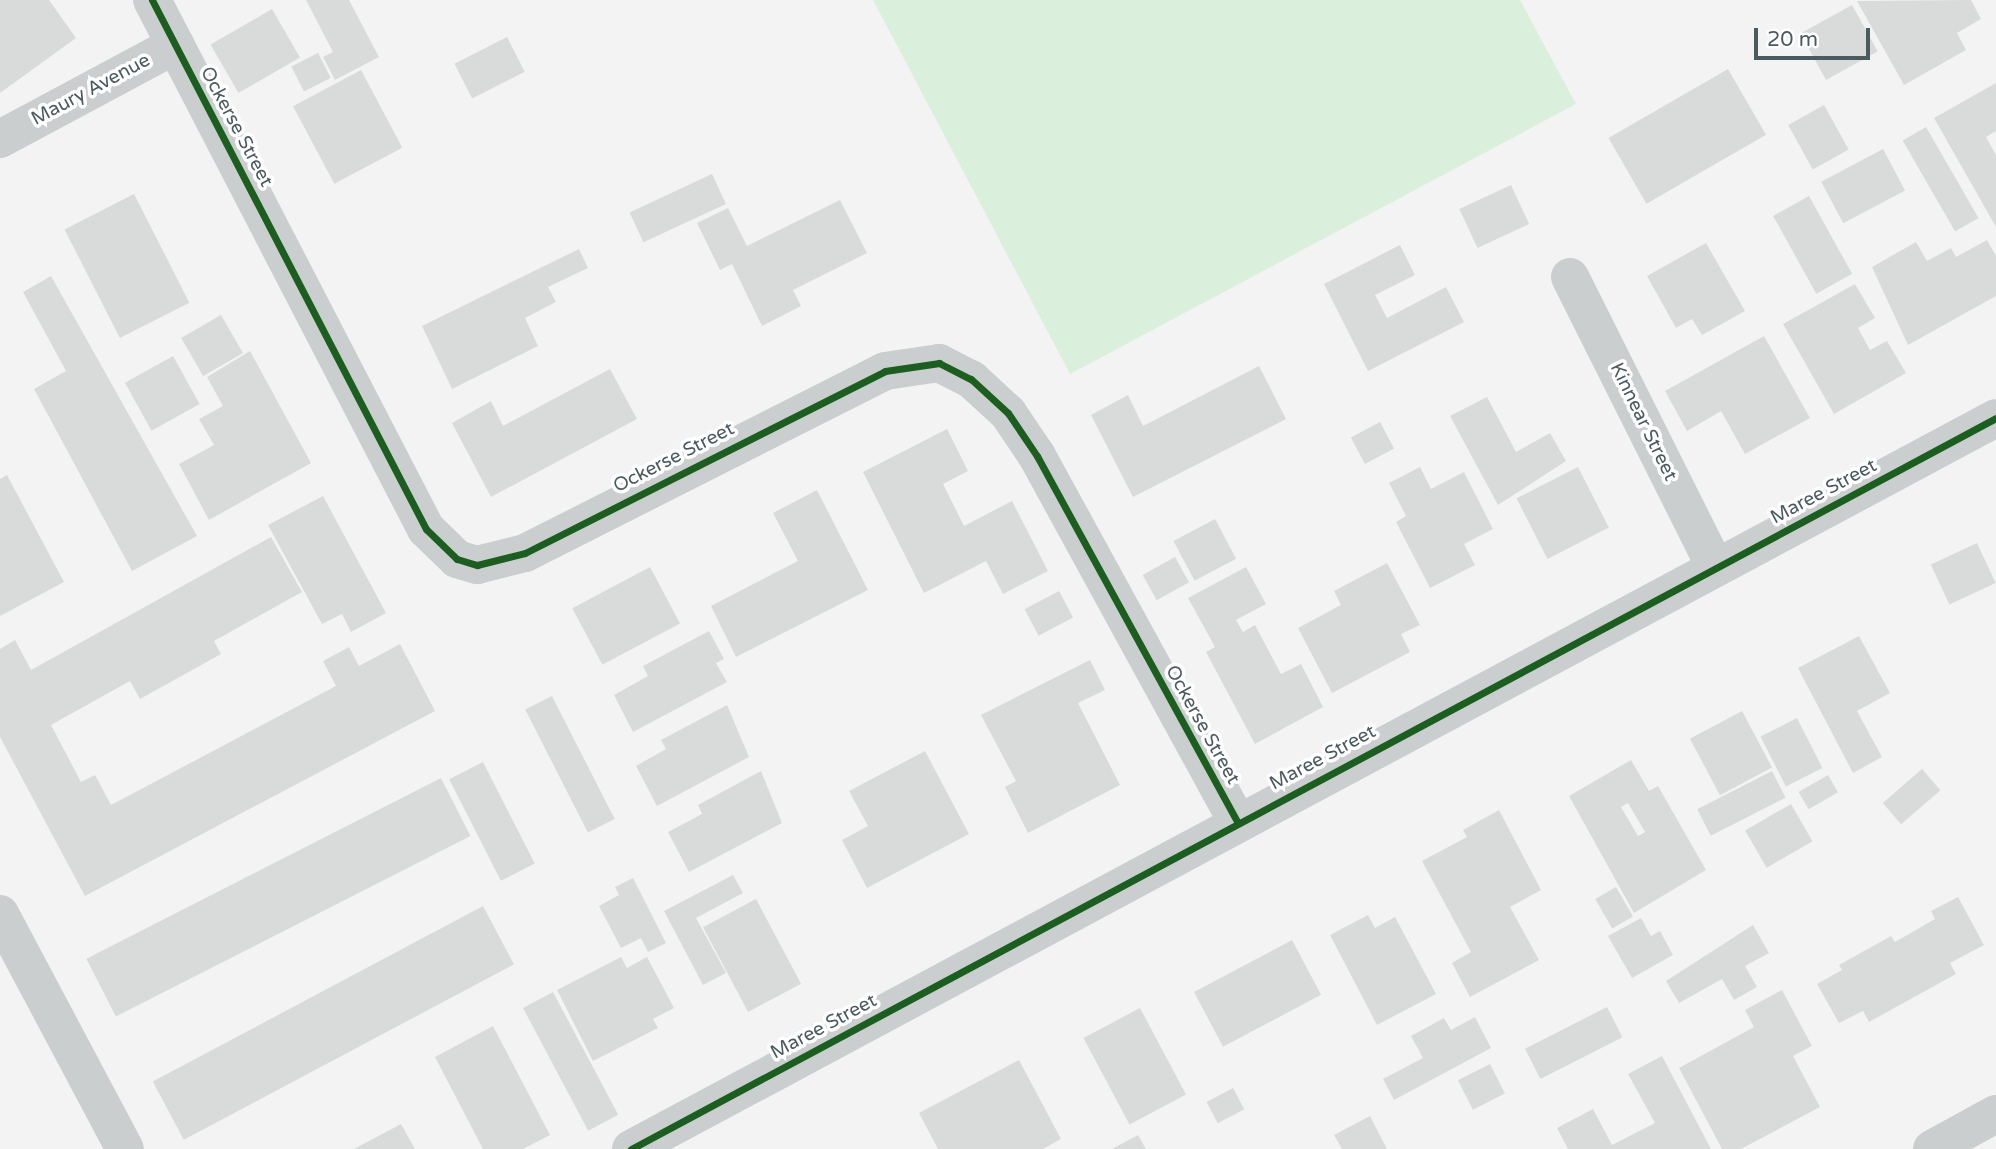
<!DOCTYPE html>
<style>
body{margin:0}
#map{position:relative;width:1996px;height:1149px;overflow:hidden;background:#f3f3f3;font-family:"Varela Round",sans-serif}
div>[style]{position:absolute}
[style*='--x']{left:calc(var(--x)*1px);top:calc(var(--y)*1px);width:calc(var(--w)*1px);rotate:calc(var(--a)*1deg)}
.green>*{inset:0;background:#daf0dc}
.building>*{inset:0;background:#d9dbdb;transform-origin:0 0}
.minor>*{height:38px;margin:-19px;padding:0 19px;transform-origin:19px;border-radius:19px;background:#cbcece}
.cycleway>*{height:7px;margin:-3.5px;padding:0 3.5px;transform-origin:3.5px;border-radius:3.5px;background:#1b5e20}
span{translate:-50% -50%;white-space:nowrap;text-align:center;line-height:1.15;-webkit-text-stroke:7px #fff;paint-order:stroke}
.street-label{font-size:19px;color:#4b5a5e}
.scale{position:absolute;left:1754px;top:28px;width:116px;height:32px;box-sizing:border-box;border:4px solid #4b5a5e;border-top:0;padding-left:9px;font-size:21px;line-height:24px;white-space:nowrap;color:#4b5a5e;-webkit-text-stroke:5px #fff;paint-order:stroke}
</style>
<div id="map">
<div class="green">
<i style="clip-path:polygon(873px 0,1520px 0,1576px 104px,1070px 374px)"></i>
</div>
<div class="building">
<i style="clip-path:polygon(0 0,49px 0,76px 38px,0 93px)"></i>
<i style="clip-path:polygon(306px 0,349px 0,379px 57px,335px 80px,323px 57px,333px 52px)"></i>
<i style="clip-path:polygon(1971px 0,1981px 19px,1957px 33px,1966px 50px,1904px 85px,1857px 1px)"></i>
<i style="left:1852px;top:5px;width:53px;height:59px;rotate:61deg"></i>
<i style="left:272px;top:9px;width:56px;height:71px;rotate:60deg"></i>
<i style="left:507px;top:37px;width:39px;height:59px;rotate:63deg"></i>
<i style="left:318px;top:53px;width:28px;height:30px;rotate:63deg"></i>
<i style="left:1728px;top:69px;width:76px;height:138px;rotate:60deg"></i>
<i style="left:361px;top:70px;width:88px;height:77px;rotate:62deg"></i>
<i style="clip-path:polygon(1996px 83px,1996px 131px,1986px 137px,1996px 155px,1996px 227px,1934px 118px)"></i>
<i style="left:1824px;top:105px;width:51px;height:41px;rotate:61deg"></i>
<i style="left:1926px;top:127px;width:105px;height:27px;rotate:60deg"></i>
<i style="left:1883px;top:149px;width:47px;height:70px;rotate:62deg"></i>
<i style="left:712px;top:174px;width:33px;height:91px;rotate:65deg"></i>
<i style="left:1511px;top:185px;width:43px;height:57px;rotate:65deg"></i>
<i style="left:134px;top:194px;width:122px;height:78px;rotate:63deg"></i>
<i style="left:1809px;top:196px;width:89px;height:41px;rotate:61deg"></i>
<i style="clip-path:polygon(840px 200px,867px 253px,793px 290px,801px 306px,762px 326px,732px 264px,720px 270px,697px 223px,728px 208px,747px 246px)"></i>
<i style="clip-path:polygon(1987px 240px,1996px 256px,1996px 296px,1908px 345px,1872px 267px,1916px 242px,1927px 261px,1951px 248px,1956px 257px)"></i>
<i style="clip-path:polygon(1706px 243px,1745px 311px,1702px 335px,1692px 319px,1676px 328px,1647px 276px)"></i>
<i style="clip-path:polygon(1400px 245px,1415px 275px,1375px 295px,1387px 318px,1446px 287px,1464px 322px,1368px 371px,1324px 284px)"></i>
<i style="clip-path:polygon(579px 249px,588px 268px,548px 287px,556px 302px,525px 318px,538px 346px,452px 389px,422px 326px)"></i>
<i style="clip-path:polygon(51px 276px,197px 536px,132px 571px,34px 389px,66px 371px,23px 292px)"></i>
<i style="clip-path:polygon(1855px 284px,1875px 318px,1858px 328px,1870px 350px,1887px 341px,1906px 373px,1834px 414px,1783px 324px)"></i>
<i style="left:221px;top:315px;width:44px;height:46px;rotate:60deg"></i>
<i style="clip-path:polygon(1764px 336px,1810px 418px,1745px 454px,1721px 411px,1687px 431px,1665px 391px)"></i>
<i style="clip-path:polygon(250px 351px,311px 463px,209px 520px,179px 464px,214px 445px,199px 419px,223px 406px,207px 377px)"></i>
<i style="left:173px;top:356px;width:55px;height:55px;rotate:61deg"></i>
<i style="clip-path:polygon(1259px 366px,1286px 419px,1133px 497px,1091px 415px,1128px 395px,1143px 426px)"></i>
<i style="clip-path:polygon(610px 369px,637px 419px,491px 497px,452px 423px,491px 401px,503px 426px)"></i>
<i style="clip-path:polygon(1487px 397px,1516px 452px,1550px 433px,1566px 461px,1498px 505px,1450px 416px)"></i>
<i style="left:1380px;top:422px;width:30px;height:33px;rotate:62deg"></i>
<i style="clip-path:polygon(947px 429px,968px 471px,943px 484px,964px 526px,1012px 501px,1048px 571px,1003px 594px,986px 561px,924px 593px,863px 472px)"></i>
<i style="clip-path:polygon(1420px 467px,1431px 489px,1464px 472px,1493px 529px,1464px 544px,1475px 565px,1430px 588px,1396px 522px,1406px 516px,1389px 483px)"></i>
<i style="left:1578px;top:467px;width:68px;height:69px;rotate:63deg"></i>
<i style="clip-path:polygon(7px 475px,64px 582px,0 616px,0 479px)"></i>
<i style="clip-path:polygon(817px 490px,868px 590px,736px 657px,711px 606px,798px 561px,773px 513px)"></i>
<i style="clip-path:polygon(323px 496px,386px 613px,351px 632px,342px 614px,322px 624px,268px 525px)"></i>
<i style="left:1215px;top:519px;width:45px;height:47px;rotate:62deg"></i>
<i style="clip-path:polygon(271px 537px,302px 592px,214px 641px,221px 654px,140px 699px,130px 681px,51px 725px,81px 782px,95px 775px,111px 805px,336px 686px,323px 661px,349px 647px,359px 666px,400px 644px,435px 711px,85px 896px,0 737px,0 649px,15px 640px,31px 670px)"></i>
<i style="left:1977px;top:543px;width:44px;height:51px;rotate:65deg"></i>
<i style="left:1175px;top:557px;width:29px;height:37px;rotate:61deg"></i>
<i style="clip-path:polygon(1387px 563px,1420px 625px,1401px 634px,1410px 652px,1332px 693px,1298px 628px,1341px 605px,1334px 591px)"></i>
<i style="left:650px;top:567px;width:64px;height:88px;rotate:62deg"></i>
<i style="clip-path:polygon(1246px 567px,1266px 604px,1236px 620px,1243px 632px,1255px 625px,1281px 674px,1301px 664px,1323px 707px,1255px 744px,1206px 652px,1215px 647px,1188px 598px)"></i>
<i style="left:1059px;top:591px;width:30px;height:39px;rotate:62deg"></i>
<i style="clip-path:polygon(709px 631px,724px 659px,716px 663px,727px 682px,633px 732px,614px 695px,648px 676px,643px 666px)"></i>
<i style="clip-path:polygon(1859px 636px,1890px 693px,1857px 711px,1882px 757px,1853px 773px,1798px 668px)"></i>
<i style="clip-path:polygon(1090px 660px,1105px 690px,1078px 703px,1120px 785px,1028px 833px,1005px 787px,1016px 781px,981px 715px)"></i>
<i style="left:552px;top:696px;width:138px;height:30px;rotate:63deg"></i>
<i style="clip-path:polygon(727px 705px,749px 757px,657px 806px,636px 766px,666px 749px,661px 740px)"></i>
<i style="left:1742px;top:711px;width:64px;height:59px;rotate:62deg"></i>
<i style="left:1797px;top:718px;width:56px;height:41px;rotate:63deg"></i>
<i style="clip-path:polygon(925px 751px,969px 834px,867px 888px,842px 840px,868px 826px,849px 791px)"></i>
<i style="clip-path:polygon(evenodd,1631px 760px,1649px 791px,1658px 786px,1706px 870px,1634px 913px,1569px 796px,1631px 760px,1628px 803px,1645px 832px,1638px 836px,1621px 807px,1628px 803px)"></i>
<i style="left:483px;top:762px;width:114px;height:38px;rotate:63deg"></i>
<i style="left:1922px;top:769px;width:28px;height:52px;rotate:49deg"></i>
<i style="clip-path:polygon(761px 771px,782px 823px,689px 872px,668px 832px,702px 814px,698px 805px)"></i>
<i style="left:1772px;top:771px;width:30px;height:84px;rotate:63deg"></i>
<i style="left:1828px;top:775px;width:20px;height:34px;rotate:60deg"></i>
<i style="left:441px;top:778px;width:65px;height:398px;rotate:63deg"></i>
<i style="left:1791px;top:804px;width:43px;height:53px;rotate:60deg"></i>
<i style="clip-path:polygon(1499px 810px,1541px 890px,1510px 907px,1539px 960px,1470px 997px,1452px 963px,1471px 952px,1422px 861px,1467px 837px,1463px 830px)"></i>
<i style="clip-path:polygon(733px 875px,743px 893px,696px 918px,726px 973px,703px 985px,664px 911px)"></i>
<i style="clip-path:polygon(633px 878px,666px 943px,648px 952px,641px 938px,621px 948px,599px 906px,619px 895px,615px 887px)"></i>
<i style="left:1616px;top:887px;width:34px;height:24px;rotate:60deg"></i>
<i style="clip-path:polygon(1958px 897px,1984px 945px,1950px 963px,1956px 974px,1869px 1022px,1863px 1011px,1839px 1023px,1817px 984px,1842px 970px,1839px 965px,1891px 936px,1895px 942px,1935px 919px,1931px 911px)"></i>
<i style="left:756px;top:899px;width:96px;height:60px;rotate:62deg"></i>
<i style="left:483px;top:906px;width:66px;height:374px;rotate:62deg"></i>
<i style="clip-path:polygon(1368px 915px,1375px 928px,1395px 917px,1436px 994px,1377px 1025px,1330px 935px)"></i>
<i style="clip-path:polygon(1641px 918px,1651px 936px,1660px 931px,1673px 955px,1632px 978px,1608px 936px)"></i>
<i style="clip-path:polygon(1753px 925px,1769px 953px,1745px 966px,1757px 987px,1734px 1000px,1722px 979px,1679px 1003px,1666px 981px)"></i>
<i style="left:1292px;top:940px;width:62px;height:111px;rotate:62deg"></i>
<i style="clip-path:polygon(621px 957px,627px 968px,647px 957px,674px 1008px,653px 1019px,658px 1028px,593px 1061px,557px 990px)"></i>
<i style="clip-path:polygon(1782px 990px,1812px 1046px,1793px 1056px,1820px 1107px,1741px 1149px,1722px 1149px,1679px 1068px,1754px 1027px,1745px 1010px)"></i>
<i style="left:553px;top:992px;width:139px;height:34px;rotate:62deg"></i>
<i style="left:1607px;top:1007px;width:34px;height:92px;rotate:63deg"></i>
<i style="left:1140px;top:1008px;width:98px;height:64px;rotate:62deg"></i>
<i style="clip-path:polygon(1475px 1017px,1491px 1048px,1394px 1100px,1383px 1079px,1423px 1058px,1411px 1036px,1444px 1018px,1451px 1030px)"></i>
<i style="clip-path:polygon(493px 1026px,550px 1135px,523px 1149px,483px 1149px,435px 1057px)"></i>
<i style="clip-path:polygon(1662px 1056px,1711px 1149px,1568px 1149px,1557px 1128px,1593px 1109px,1612px 1145px,1655px 1123px,1628px 1074px)"></i>
<i style="clip-path:polygon(1019px 1060px,1061px 1139px,1043px 1149px,938px 1149px,919px 1113px)"></i>
<i style="left:1490px;top:1064px;width:33px;height:36px;rotate:63deg"></i>
<i style="left:1233px;top:1088px;width:24px;height:30px;rotate:62deg"></i>
<i style="clip-path:polygon(1370px 1116px,1387px 1149px,1342px 1149px,1334px 1135px)"></i>
<i style="clip-path:polygon(401px 1124px,415px 1149px,354px 1149px)"></i>
<i style="clip-path:polygon(1138px 1135px,1146px 1149px,1112px 1149px)"></i>
</div>
<div class="minor">
<i style="--x:152;--y:0;--w:596;--a:62.62"></i>
<i style="--x:426;--y:529;--w:43;--a:44.1"></i>
<i style="--x:457;--y:559;--w:21;--a:17"></i>
<i style="--x:477;--y:565;--w:49;--a:-14"></i>
<i style="--x:525;--y:553;--w:403;--a:-26.8"></i>
<i style="--x:885;--y:371;--w:55;--a:-8.4"></i>
<i style="--x:939;--y:363;--w:36;--a:27"></i>
<i style="--x:971;--y:379;--w:50;--a:42.6"></i>
<i style="--x:1008;--y:413;--w:52;--a:56"></i>
<i style="--x:1037;--y:456;--w:416;--a:61.3"></i>
<i style="--x:0;--y:139;--w:199;--a:-28.2"></i>
<i style="--x:1570;--y:277;--w:324;--a:63.4"></i>
<i style="--x:0;--y:914;--w:266;--a:62"></i>
<i style="--x:631;--y:1149;--w:1548;--a:-28.17"></i>
<i style="--x:1932;--y:1149;--w:73;--a:-28.7"></i>
</div>
<div class="cycleway">
<i style="--x:152;--y:0;--w:596;--a:62.62"></i>
<i style="--x:426;--y:529;--w:43;--a:44.1"></i>
<i style="--x:457;--y:559;--w:21;--a:17"></i>
<i style="--x:477;--y:565;--w:49;--a:-14"></i>
<i style="--x:525;--y:553;--w:403;--a:-26.8"></i>
<i style="--x:885;--y:371;--w:55;--a:-8.4"></i>
<i style="--x:939;--y:363;--w:36;--a:27"></i>
<i style="--x:971;--y:379;--w:50;--a:42.6"></i>
<i style="--x:1008;--y:413;--w:52;--a:56"></i>
<i style="--x:1037;--y:456;--w:416;--a:61.3"></i>
<i style="--x:631;--y:1149;--w:1548;--a:-28.17"></i>
</div>
<div class="street-label">
<span style="left:91px;top:90px;rotate:-28deg">Maury Avenue</span>
<span style="left:236px;top:127px;rotate:62deg">Ockerse Street</span>
<span style="left:1643px;top:422px;rotate:64deg">Kinnear Street</span>
<span style="left:674px;top:458px;rotate:-27deg">Ockerse Street</span>
<span style="left:1824px;top:492px;rotate:-28deg">Maree Street</span>
<span style="left:1202px;top:725px;rotate:61deg">Ockerse Street</span>
<span style="left:1323px;top:758px;rotate:-28deg">Maree Street</span>
<span style="left:824px;top:1027px;rotate:-28deg">Maree Street</span>
</div>
<div class="scale">20 m</div>
</div>
